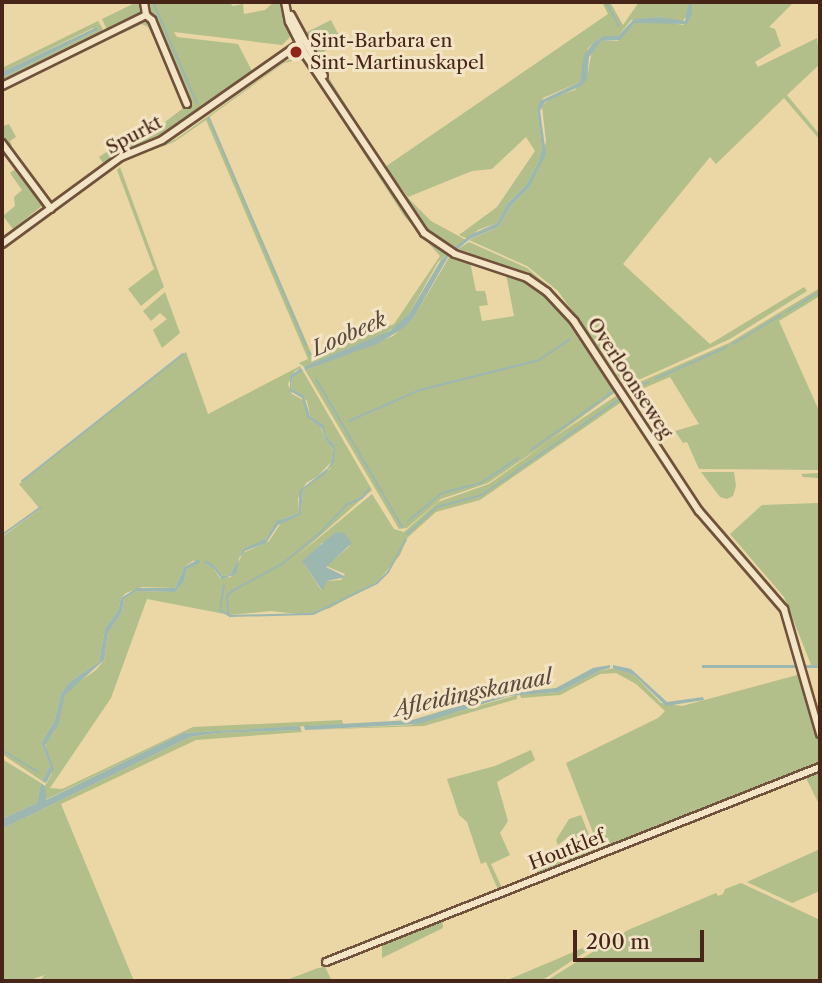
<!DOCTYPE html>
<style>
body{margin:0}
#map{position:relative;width:822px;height:983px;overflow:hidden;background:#ebd6a5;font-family:"Libre Caslon Text",serif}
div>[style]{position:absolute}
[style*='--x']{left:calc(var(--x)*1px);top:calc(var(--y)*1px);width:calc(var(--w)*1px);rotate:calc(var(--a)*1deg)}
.green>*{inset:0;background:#b2bf8a;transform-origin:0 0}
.water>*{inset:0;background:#9bb7b0;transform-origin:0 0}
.stream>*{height:2px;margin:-1px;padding:0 1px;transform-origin:1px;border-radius:1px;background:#9bb7b0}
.roads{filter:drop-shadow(2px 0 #70513b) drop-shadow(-2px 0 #70513b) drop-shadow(0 2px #70513b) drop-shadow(0 -2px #70513b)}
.minor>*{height:6px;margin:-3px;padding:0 3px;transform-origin:3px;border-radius:3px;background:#f2e4c4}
.dots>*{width:19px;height:19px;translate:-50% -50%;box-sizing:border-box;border:4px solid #f2e4c4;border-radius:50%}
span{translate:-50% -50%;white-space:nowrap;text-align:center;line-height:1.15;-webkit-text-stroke:6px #f2e4c4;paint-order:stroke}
.poi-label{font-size:19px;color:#472518}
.left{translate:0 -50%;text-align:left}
.street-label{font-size:19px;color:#472518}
.water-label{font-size:21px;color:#5c4a3e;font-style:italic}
.frame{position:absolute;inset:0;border:4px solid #472518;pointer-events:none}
.scale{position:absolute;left:573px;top:930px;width:131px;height:32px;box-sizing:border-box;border:4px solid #472518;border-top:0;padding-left:9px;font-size:21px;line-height:24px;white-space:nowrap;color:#472518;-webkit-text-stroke:5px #f2e4c4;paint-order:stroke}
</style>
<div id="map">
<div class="green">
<i style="clip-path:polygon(137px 2px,142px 6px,141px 14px,109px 29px,106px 28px,102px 19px)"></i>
<i style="clip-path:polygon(147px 2px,228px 2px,233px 6px,243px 4px,244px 14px,265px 10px,274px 2px,281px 2px,291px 36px,282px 45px,174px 32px,177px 37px,238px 44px,252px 71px,157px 140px,132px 149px,127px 140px,153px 131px,190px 103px,149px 13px)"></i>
<i style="clip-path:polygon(602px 2px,610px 2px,623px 25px,639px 2px,689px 2px,688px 14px,682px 22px,660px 17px,631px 20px,618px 36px,603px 36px,593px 43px,588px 48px,580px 82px,543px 98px,537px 110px,542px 149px,538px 163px,526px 185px,507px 204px,497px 223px,478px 230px,468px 239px,459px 235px,497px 207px,535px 151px,526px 137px,492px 169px,472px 171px,408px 197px,385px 167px,608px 14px)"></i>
<i style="clip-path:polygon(692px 2px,794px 2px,769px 27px,775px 29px,781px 46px,755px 62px,758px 67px,817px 38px,820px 64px,787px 95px,820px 135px,820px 140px,784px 98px,716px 164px,710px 157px,623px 264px,710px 344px,804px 287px,807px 291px,730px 339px,625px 386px,558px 291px,527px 266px,469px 240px,498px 227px,511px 206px,529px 188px,546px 142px,542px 106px,550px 98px,575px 90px,588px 72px,592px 50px,601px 41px,618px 41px,635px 23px,662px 21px,683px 25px,692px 14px)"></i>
<i style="clip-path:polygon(143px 19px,150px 21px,160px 51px,148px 27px,142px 24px,121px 34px,121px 30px)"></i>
<i style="left:331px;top:20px;width:25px;height:31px;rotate:63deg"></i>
<i style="clip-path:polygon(98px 21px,103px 29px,101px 33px,2px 82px,2px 78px,98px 30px,93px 28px,2px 72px,2px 68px)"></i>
<i style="clip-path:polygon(314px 54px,398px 188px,431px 221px,466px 240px,455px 249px,424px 230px,356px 129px)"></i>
<i style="clip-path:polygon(evenodd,293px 58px,306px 58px,407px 216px,430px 241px,449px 253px,438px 262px,409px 314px,397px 326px,384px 334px,304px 367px,299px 363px,308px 359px,206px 120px,174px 142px,148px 152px,176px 139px,284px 62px,293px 58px,297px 60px,304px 61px,404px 216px,440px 256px,394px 324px,313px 357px,209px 117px,284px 63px,297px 60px)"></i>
<i style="clip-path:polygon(268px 68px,179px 134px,166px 142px,148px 149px,165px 142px)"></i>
<i style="clip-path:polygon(2px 123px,3px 126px,9px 124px,16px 137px,10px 141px,12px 146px,7px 147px,2px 140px)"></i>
<i style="clip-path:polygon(123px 141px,126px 151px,105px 166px,99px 157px)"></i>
<i style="clip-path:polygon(120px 167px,164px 287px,141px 306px,128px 289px,154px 269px,117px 170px)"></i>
<i style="clip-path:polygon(17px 168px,43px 205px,13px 229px,3px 216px,15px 206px,14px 197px,22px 190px,10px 173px)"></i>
<i style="clip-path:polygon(469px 242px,527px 268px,551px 288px,577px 318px,623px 386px,619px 387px,563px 304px,533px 279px,514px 269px,455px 251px)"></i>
<i style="clip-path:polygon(evenodd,451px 254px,470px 262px,476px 291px,485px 291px,488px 305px,479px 306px,482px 321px,514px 316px,506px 274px,534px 286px,567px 315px,617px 391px,550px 440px,619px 394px,623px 401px,480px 500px,436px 512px,407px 538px,400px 555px,377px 582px,330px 608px,306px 615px,271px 611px,230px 615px,147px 599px,111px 698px,50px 788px,62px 789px,193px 727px,342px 720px,343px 724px,183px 733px,45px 800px,45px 786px,52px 774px,45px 743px,55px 731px,66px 691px,96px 670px,104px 660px,108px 633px,122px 612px,124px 599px,137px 591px,175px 592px,184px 582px,187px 569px,196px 563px,194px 560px,184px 567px,175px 588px,142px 587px,126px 593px,121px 598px,118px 611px,105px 628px,99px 662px,68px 683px,61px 694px,54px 722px,41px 743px,50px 766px,42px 781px,2px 754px,2px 537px,40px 509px,19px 484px,186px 352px,208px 414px,300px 366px,301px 368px,295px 371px,288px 384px,292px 394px,303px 400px,311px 420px,321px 427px,325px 439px,333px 446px,331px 462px,318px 476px,306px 483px,298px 498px,299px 513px,282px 519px,263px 542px,243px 549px,230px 575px,223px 576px,215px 566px,204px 563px,213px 568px,220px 578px,231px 577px,243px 553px,269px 541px,281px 523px,301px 515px,303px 490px,330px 469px,335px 445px,326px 436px,323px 425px,310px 416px,307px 401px,291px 389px,292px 378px,303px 371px,372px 490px,297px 556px,372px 494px,394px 529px,404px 532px,438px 502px,489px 484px,548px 442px,488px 483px,441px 499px,407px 528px,399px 529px,305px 370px,393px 336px,414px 317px,451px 254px,322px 543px,350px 546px,326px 566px,345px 574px,341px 580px,327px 581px,321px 590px,304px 564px,322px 543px)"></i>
<i style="clip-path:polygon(820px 288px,820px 296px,779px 321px,820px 413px,820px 470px,699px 469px,687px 442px,683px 443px,675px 431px,699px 424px,670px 377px,630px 394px,626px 388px,729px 343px)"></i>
<i style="clip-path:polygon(165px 292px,180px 333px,162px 348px,153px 330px,167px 319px,160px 313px,151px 321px,143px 311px)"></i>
<i style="clip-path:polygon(701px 472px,734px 472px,736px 486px,733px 496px,727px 499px,720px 497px)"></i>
<i style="clip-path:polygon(820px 473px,820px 664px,812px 667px,784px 597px,730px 534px,762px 505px,818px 503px,818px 478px,803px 477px,801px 474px)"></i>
<i style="clip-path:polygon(615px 668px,634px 675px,661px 703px,682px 706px,801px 674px,820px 743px,820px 767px,603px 850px,599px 848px,566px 763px,658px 718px,665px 711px,636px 684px,616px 673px,600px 674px,560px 695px,521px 698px,520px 695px,559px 692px,599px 671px)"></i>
<i style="clip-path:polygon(517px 695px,517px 699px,424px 726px,305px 730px,411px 725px)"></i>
<i style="clip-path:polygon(301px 730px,302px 732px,196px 740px,61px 804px,134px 981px,39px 981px,45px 975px,27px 981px,2px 981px,2px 829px,190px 737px,217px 733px)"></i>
<i style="clip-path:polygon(531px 750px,535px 760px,497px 782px,508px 821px,500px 833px,510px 855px,491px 864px,503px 890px,499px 892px,486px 862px,481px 864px,467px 822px,459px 815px,447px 779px,495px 766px)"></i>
<i style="clip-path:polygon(2px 759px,41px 783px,37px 803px,2px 819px)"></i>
<i style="clip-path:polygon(820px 770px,820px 806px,805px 776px)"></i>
<i style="clip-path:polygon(581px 815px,596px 852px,569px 864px,566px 859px,580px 845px,578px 838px,571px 835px,558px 845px,556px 840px,569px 819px)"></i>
<i style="clip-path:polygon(552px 849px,558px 852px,563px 867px,538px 876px,535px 857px)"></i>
<i style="clip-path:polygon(820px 849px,820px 891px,792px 903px,747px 882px)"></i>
<i style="clip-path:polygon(741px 883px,820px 920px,820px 981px,546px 981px,628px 930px,716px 893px,718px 896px,723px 894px,725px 889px)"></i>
<i style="clip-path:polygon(442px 917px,443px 928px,382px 958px,382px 941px)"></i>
<i style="clip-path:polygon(610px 936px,541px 981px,505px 981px,555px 960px)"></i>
<i style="clip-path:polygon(325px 967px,332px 981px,284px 981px,318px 968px)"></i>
</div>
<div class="water">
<i style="clip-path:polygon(689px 2px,692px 2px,692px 14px,687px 24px,635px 23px,620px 40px,601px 41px,589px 57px,587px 79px,581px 86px,545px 102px,540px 111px,546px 154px,529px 188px,511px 206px,498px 227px,470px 239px,448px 257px,414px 317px,402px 329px,377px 344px,305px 370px,304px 367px,308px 365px,390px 331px,409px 314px,441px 260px,470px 235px,497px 223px,507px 204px,526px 185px,538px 163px,542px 149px,537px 110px,540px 101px,580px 82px,584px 55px,593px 43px,603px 36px,618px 36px,634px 19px,660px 17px,685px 21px)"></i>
<i style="clip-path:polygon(97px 27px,98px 30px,2px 78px,2px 72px)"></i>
<i style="clip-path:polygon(301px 368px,303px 371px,292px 378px,291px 389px,304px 396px,310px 416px,324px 425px,326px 436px,335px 445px,334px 462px,326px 473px,303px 490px,301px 515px,278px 525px,266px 543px,245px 551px,239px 558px,236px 574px,222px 579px,213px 568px,204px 563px,205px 560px,215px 566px,223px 576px,230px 575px,243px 549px,266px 539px,277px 521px,299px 513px,299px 491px,328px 468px,331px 462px,333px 448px,325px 439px,322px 428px,307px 417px,302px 398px,290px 391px,290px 376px)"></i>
<i style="clip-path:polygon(336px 532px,344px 533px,352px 543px,326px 567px,346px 577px,327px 581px,323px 590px,321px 589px,302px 561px)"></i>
<i style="clip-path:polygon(199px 559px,200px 563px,187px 569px,184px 582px,175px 592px,137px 591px,124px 599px,122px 612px,108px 633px,104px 660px,65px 695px,58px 726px,45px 745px,54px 769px,46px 783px,42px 781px,50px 766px,41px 743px,54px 722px,61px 694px,68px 683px,99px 662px,105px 628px,118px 611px,121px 598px,137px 588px,175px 588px,184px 567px)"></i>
<i style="clip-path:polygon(610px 665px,610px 668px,599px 671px,559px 692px,509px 696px,418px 724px,305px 730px,304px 726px,412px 720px,499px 694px,556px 688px,593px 668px)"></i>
<i style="clip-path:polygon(613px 665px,631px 669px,667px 702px,703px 697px,704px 700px,666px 706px,634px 675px,613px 668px)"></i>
<i style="left:820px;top:665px;width:3px;height:118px;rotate:90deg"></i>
<i style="clip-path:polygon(300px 726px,301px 730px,217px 733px,190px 737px,2px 829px,2px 819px,37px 803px,41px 783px,45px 786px,46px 800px,183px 733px)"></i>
</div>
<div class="stream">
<i style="--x:153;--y:2;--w:110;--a:66.5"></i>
<i style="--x:606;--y:2;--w:27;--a:62"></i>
<i style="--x:209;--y:118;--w:247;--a:66.9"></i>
<i style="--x:787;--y:312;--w:39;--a:-32"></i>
<i style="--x:733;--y:344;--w:56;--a:-31.1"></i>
<i style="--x:308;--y:351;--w:4;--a:63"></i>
<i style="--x:316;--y:379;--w:171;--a:59.8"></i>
<i style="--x:655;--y:379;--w:79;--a:-24"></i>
<i style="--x:631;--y:389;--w:19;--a:-21"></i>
<i style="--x:349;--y:421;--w:77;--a:-23.6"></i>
<i style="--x:420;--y:390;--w:123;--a:-14.1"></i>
<i style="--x:539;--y:360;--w:37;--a:-34"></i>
<i style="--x:531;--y:450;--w:102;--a:-35.4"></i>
<i style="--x:22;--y:481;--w:205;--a:-38.3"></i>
<i style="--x:408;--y:521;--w:44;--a:-39.5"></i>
<i style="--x:442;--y:493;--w:40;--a:-14.4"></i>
<i style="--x:481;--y:483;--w:45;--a:-34"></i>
<i style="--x:407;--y:534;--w:40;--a:-42"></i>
<i style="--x:437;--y:507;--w:47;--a:-14.9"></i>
<i style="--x:482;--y:495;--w:165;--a:-34.8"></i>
<i style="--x:2;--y:535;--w:48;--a:-35.7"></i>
<i style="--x:224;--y:585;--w:25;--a:99"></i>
<i style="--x:220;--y:610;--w:12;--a:31"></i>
<i style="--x:230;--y:616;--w:83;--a:-1.4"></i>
<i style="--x:313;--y:614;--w:71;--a:-25.8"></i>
<i style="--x:377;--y:583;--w:16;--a:-45"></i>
<i style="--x:388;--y:572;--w:37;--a:-61"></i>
<i style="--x:228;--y:614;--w:18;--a:-93"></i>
<i style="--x:227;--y:596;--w:7;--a:-45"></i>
<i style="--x:232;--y:591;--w:57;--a:-28.4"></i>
<i style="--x:282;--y:564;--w:52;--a:-39.5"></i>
<i style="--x:322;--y:531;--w:35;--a:-47"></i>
<i style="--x:346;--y:505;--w:17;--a:-24"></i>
<i style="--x:362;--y:498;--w:11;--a:-52"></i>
<i style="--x:2;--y:750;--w:42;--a:31.4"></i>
</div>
<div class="roads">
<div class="minor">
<i style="--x:144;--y:2;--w:13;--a:81"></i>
<i style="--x:146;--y:15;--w:8;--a:40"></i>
<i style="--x:152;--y:20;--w:91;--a:67.4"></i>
<i style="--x:285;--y:2;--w:20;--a:79"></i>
<i style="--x:289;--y:22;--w:38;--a:63"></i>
<i style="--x:306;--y:56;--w:213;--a:56.3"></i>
<i style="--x:424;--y:233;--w:37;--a:34"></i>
<i style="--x:455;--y:254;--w:76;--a:18.4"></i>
<i style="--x:527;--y:278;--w:24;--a:35"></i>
<i style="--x:547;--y:292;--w:40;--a:47"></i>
<i style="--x:574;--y:321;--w:227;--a:56.7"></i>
<i style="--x:699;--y:511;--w:130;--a:49.1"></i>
<i style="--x:784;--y:609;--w:130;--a:73.9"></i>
<i style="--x:291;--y:15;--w:69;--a:61.6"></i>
<i style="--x:2;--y:86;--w:161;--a:-26.2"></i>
<i style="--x:2;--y:143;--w:82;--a:53.4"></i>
<i style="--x:2;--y:244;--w:147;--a:-36.2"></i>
<i style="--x:121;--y:157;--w:44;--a:-22.5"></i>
<i style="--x:162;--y:140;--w:167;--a:-35"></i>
<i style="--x:299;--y:44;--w:6;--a:-72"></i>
<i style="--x:326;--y:962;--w:531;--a:-21.54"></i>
</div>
</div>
<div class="dots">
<i style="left:296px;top:52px;background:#8f2418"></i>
</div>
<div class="poi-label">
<span class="left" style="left:310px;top:52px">Sint-Barbara en<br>Sint-Martinuskapel</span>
</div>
<div class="street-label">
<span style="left:134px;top:135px;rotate:-28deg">Spurkt</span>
<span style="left:630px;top:378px;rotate:57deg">Overloonseweg</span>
<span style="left:567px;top:850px;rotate:-21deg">Houtklef</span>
</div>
<div class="water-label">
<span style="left:349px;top:334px;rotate:-24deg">Loobeek</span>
<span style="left:473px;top:693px;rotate:-12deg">Afleidingskanaal</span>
</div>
<div class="frame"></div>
<div class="scale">200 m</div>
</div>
